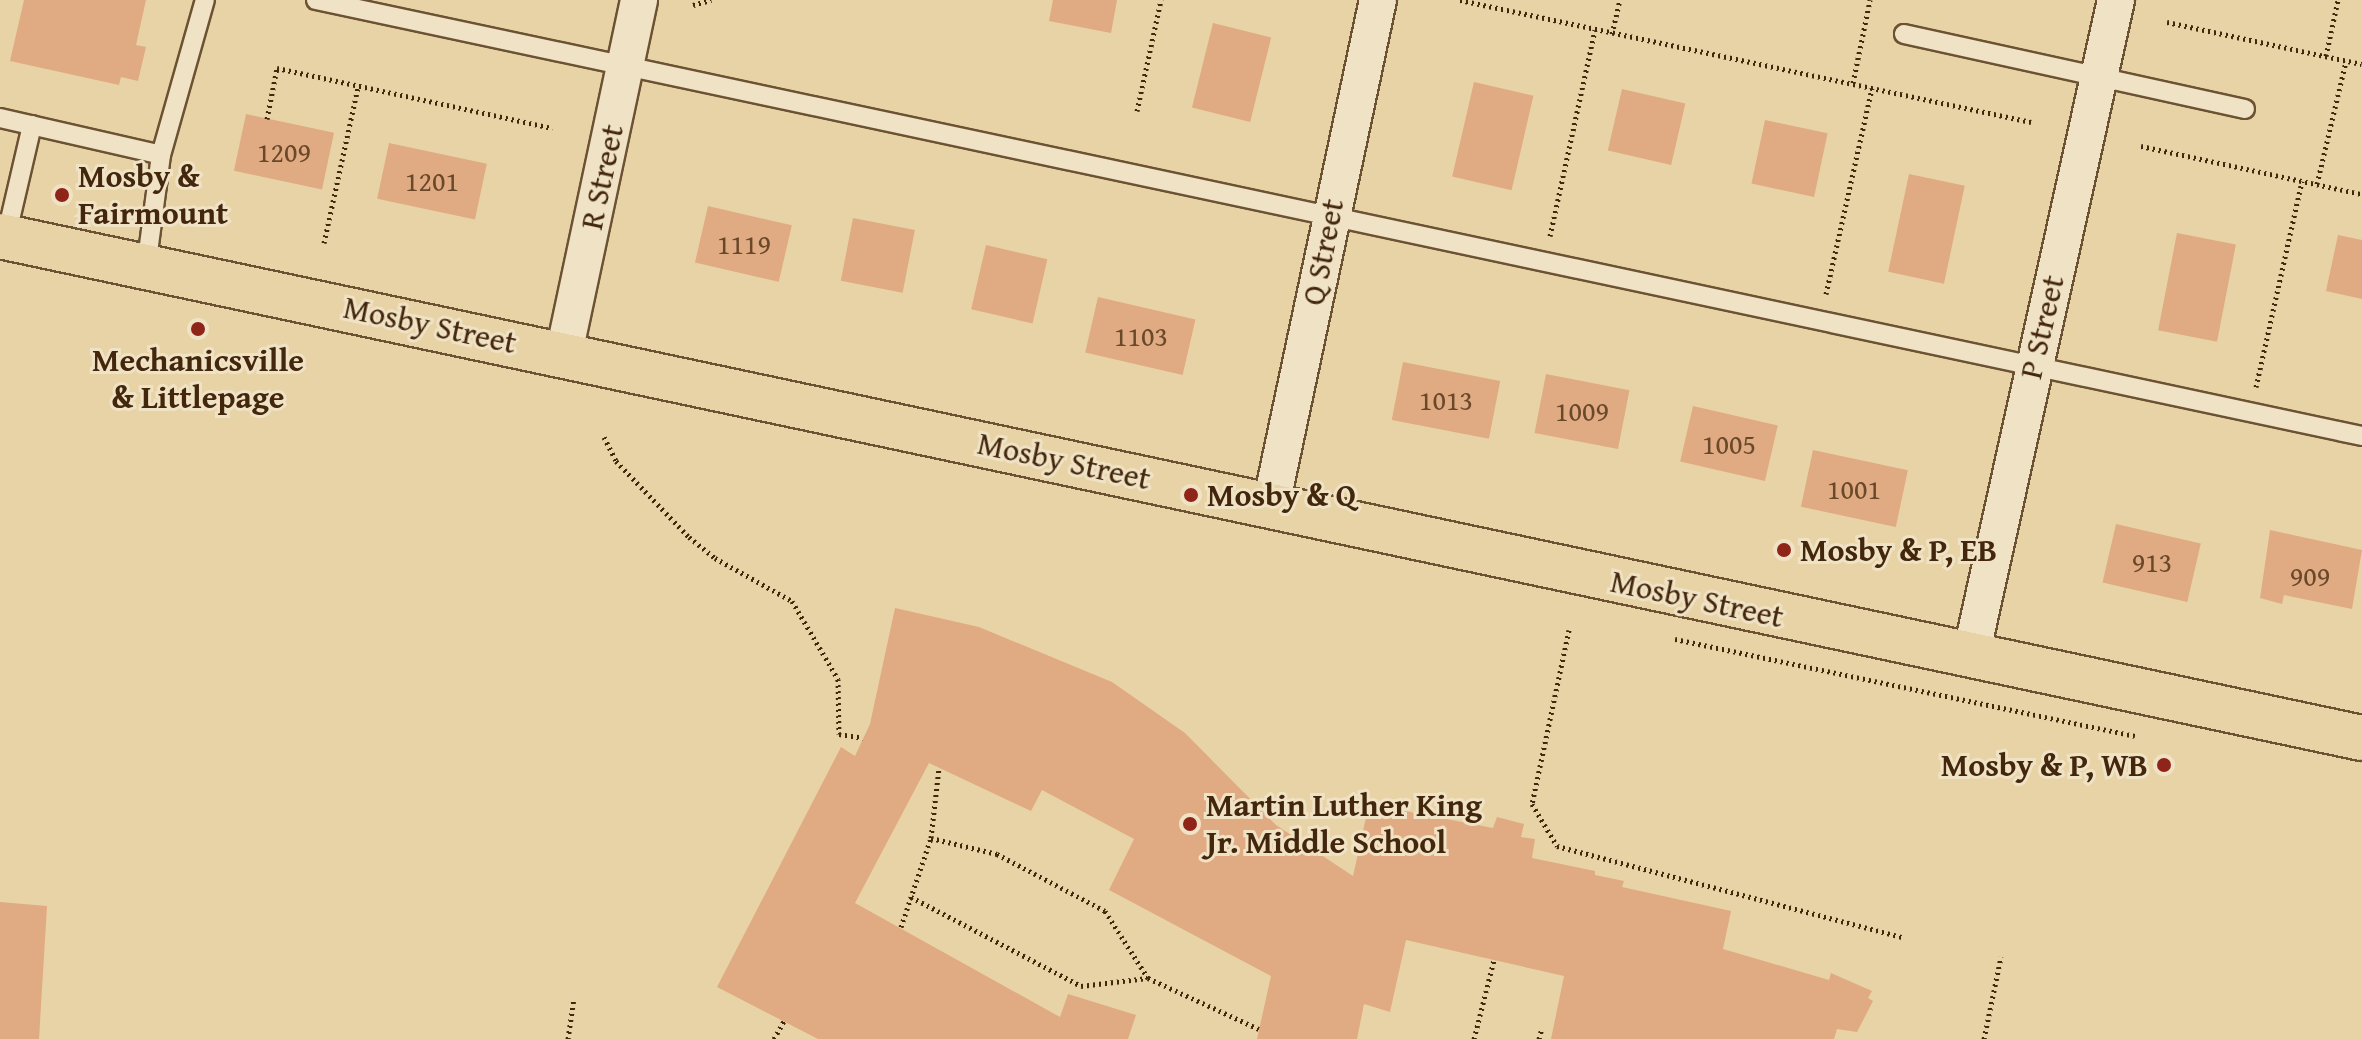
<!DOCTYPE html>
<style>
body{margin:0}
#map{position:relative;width:2362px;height:1039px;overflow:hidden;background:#e8d3a6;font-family:"Gentium Book Plus",serif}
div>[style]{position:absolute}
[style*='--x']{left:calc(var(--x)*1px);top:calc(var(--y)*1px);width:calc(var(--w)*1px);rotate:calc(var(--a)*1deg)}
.building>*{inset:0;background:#e0ab82;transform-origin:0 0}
.path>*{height:5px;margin-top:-2.5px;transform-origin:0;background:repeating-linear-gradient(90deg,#43270d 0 2px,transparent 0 6px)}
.roads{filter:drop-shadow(2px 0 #6c5233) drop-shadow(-2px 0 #6c5233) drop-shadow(0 2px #6c5233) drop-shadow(0 -2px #6c5233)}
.lane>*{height:18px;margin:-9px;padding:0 9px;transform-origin:9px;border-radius:9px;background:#f0e2c5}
.street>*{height:36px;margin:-18px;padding:0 18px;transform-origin:18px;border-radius:18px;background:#f0e2c5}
.primary>*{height:44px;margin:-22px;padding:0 22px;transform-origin:22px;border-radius:22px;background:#e8d3a6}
.dots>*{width:22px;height:22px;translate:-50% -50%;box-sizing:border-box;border:4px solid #f0e2c5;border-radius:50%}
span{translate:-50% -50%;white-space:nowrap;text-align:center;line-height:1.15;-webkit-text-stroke:6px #f0e2c5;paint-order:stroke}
.number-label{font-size:28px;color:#6a482a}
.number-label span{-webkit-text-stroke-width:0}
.poi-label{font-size:32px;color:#43270d;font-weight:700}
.left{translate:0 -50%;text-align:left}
.right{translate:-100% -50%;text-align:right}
.street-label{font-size:32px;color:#43270d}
</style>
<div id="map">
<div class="building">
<i style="clip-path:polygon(24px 0,146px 0,136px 45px,146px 47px,138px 81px,121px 77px,119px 85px,10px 61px)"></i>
<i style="clip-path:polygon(1053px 0,1117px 0,1111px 33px,1049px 21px)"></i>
<i style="left:1213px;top:23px;width:60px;height:87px;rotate:14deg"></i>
<i style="left:1474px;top:82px;width:61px;height:97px;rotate:13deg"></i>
<i style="left:1622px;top:89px;width:65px;height:63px;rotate:13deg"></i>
<i style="left:246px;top:114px;width:90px;height:58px;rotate:12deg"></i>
<i style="left:1765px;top:120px;width:64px;height:65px;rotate:12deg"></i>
<i style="left:389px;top:143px;width:100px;height:57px;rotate:12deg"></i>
<i style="left:1909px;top:174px;width:57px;height:100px;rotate:12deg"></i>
<i style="left:708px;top:206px;width:86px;height:58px;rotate:13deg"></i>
<i style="left:853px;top:218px;width:63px;height:64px;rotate:11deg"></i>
<i style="left:2177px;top:233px;width:60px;height:99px;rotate:11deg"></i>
<i style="clip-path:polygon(2338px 235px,2362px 240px,2362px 299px,2326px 291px)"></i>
<i style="left:986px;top:245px;width:63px;height:66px;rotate:13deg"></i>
<i style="left:1098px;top:297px;width:100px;height:57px;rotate:13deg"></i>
<i style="left:1403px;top:362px;width:99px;height:59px;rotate:11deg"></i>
<i style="left:1546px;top:374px;width:85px;height:60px;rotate:11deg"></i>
<i style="left:1693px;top:406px;width:87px;height:57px;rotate:13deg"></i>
<i style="left:1813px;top:450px;width:97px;height:58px;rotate:12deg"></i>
<i style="left:2116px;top:524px;width:87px;height:60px;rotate:13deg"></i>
<i style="clip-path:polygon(2270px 530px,2362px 550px,2352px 609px,2284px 595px,2282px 604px,2260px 598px)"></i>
<i style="clip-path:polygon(895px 608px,979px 627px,1112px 682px,1185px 733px,1276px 825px,1353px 876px,1369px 804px,1493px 828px,1497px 817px,1524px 824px,1521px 837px,1535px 839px,1532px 858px,1595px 871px,1595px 875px,1624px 881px,1622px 887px,1731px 911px,1723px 949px,1829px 980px,1831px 973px,1872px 991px,1868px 998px,1873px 1001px,1857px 1032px,1837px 1029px,1834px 1039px,1551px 1039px,1564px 976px,1406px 940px,1390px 1012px,1364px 1004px,1357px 1039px,1257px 1039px,1271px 976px,1109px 890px,1134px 839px,1042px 790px,1031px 811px,929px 763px,855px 903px,1060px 1017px,1068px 994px,1136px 1015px,1128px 1039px,818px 1039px,717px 987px,841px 747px,855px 756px,870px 724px)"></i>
<i style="clip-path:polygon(0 902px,47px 906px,39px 1039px,0 1039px)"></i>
</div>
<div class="path">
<i style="--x:1460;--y:0;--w:584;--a:12.06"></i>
<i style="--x:693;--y:5;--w:19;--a:-16"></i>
<i style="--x:2167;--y:22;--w:199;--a:12.2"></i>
<i style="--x:1612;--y:34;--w:35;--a:-77"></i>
<i style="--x:2326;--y:56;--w:57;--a:-77.9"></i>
<i style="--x:1853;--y:83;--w:85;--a:-78.4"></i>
<i style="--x:1137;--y:111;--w:114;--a:-77.8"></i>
<i style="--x:267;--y:119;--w:52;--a:-78.9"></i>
<i style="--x:277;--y:68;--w:282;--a:12.3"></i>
<i style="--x:2141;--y:146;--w:226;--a:12.3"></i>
<i style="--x:2317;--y:184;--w:126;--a:-76.7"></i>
<i style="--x:1550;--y:236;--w:211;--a:-77.7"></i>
<i style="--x:324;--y:243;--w:160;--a:-77.7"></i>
<i style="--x:1826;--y:294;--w:211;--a:-77.4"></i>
<i style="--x:2256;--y:387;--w:211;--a:-77.4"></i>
<i style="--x:604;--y:437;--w:27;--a:63"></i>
<i style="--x:616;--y:461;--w:105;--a:46.2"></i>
<i style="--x:689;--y:537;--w:33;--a:39"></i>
<i style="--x:715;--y:558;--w:88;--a:29.2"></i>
<i style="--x:792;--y:601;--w:91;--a:59.5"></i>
<i style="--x:838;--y:679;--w:55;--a:89"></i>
<i style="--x:839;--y:734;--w:24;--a:9"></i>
<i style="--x:1569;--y:630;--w:178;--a:102"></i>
<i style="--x:1532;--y:804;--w:49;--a:59.2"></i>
<i style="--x:1557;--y:846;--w:359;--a:14.8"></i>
<i style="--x:1675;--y:639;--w:470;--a:11.9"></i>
<i style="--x:931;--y:838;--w:68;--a:13.6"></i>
<i style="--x:997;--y:854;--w:122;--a:27.8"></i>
<i style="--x:1105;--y:911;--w:80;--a:57.3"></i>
<i style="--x:1148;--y:978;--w:122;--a:24.7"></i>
<i style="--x:911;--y:897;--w:192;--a:27.6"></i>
<i style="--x:1081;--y:986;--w:67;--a:-6.8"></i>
<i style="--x:901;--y:927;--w:94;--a:-71.4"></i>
<i style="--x:931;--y:838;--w:70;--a:-83.5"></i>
<i style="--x:568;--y:1039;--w:41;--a:-81.7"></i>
<i style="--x:774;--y:1039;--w:21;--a:-61"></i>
<i style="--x:1474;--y:1039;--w:81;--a:-75.8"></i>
<i style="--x:1539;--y:1039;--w:11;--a:-75"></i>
<i style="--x:1984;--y:1039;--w:84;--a:-78.3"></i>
</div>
<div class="roads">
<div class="lane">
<i style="--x:316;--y:0;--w:2092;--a:12.03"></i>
<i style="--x:1904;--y:34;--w:349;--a:12.4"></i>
<i style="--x:0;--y:118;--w:165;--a:12.9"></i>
<i style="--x:161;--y:155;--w:113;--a:97.6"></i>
<i style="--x:161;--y:155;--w:161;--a:-74.2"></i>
<i style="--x:6;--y:237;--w:115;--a:-76.9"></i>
</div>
<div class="street">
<i style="--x:564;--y:353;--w:361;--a:-78"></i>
<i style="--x:1271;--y:505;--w:516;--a:-78.04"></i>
<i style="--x:1971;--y:655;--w:671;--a:-77.52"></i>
</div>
<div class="primary">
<i style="--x:0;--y:236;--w:2415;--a:12"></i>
</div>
</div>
<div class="dots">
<i style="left:62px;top:195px;background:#8f2418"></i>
<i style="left:198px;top:329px;background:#8f2418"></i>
<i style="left:1191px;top:495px;background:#8f2418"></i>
<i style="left:1784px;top:550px;background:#8f2418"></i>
<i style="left:2164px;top:765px;background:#8f2418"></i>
<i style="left:1190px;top:824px;background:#8f2418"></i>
</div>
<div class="number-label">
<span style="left:284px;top:152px">1209</span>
<span style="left:432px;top:181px">1201</span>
<span style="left:744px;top:244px">1119</span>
<span style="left:1141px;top:336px">1103</span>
<span style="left:1446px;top:400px">1013</span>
<span style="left:1582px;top:411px">1009</span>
<span style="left:1729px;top:444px">1005</span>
<span style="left:1854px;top:489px">1001</span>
<span style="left:2152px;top:562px">913</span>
<span style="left:2310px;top:576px">909</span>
</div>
<div class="poi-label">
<span class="left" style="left:78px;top:195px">Mosby &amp;<br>Fairmount</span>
<span style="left:198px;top:379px">Mechanicsville<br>&amp; Littlepage</span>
<span class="left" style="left:1207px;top:495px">Mosby &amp; Q</span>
<span class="left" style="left:1800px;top:550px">Mosby &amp; P, EB</span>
<span class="right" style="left:2148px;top:765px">Mosby &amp; P, WB</span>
<span class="left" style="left:1206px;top:824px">Martin Luther King<br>Jr. Middle School</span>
</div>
<div class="street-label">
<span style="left:602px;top:177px;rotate:-78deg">R Street</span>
<span style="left:1323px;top:252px;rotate:-79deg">Q Street</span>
<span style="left:430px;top:325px;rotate:12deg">Mosby Street</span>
<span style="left:2042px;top:327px;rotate:-77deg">P Street</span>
<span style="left:1064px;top:461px;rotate:12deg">Mosby Street</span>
<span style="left:1697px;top:599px;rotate:12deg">Mosby Street</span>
</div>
</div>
